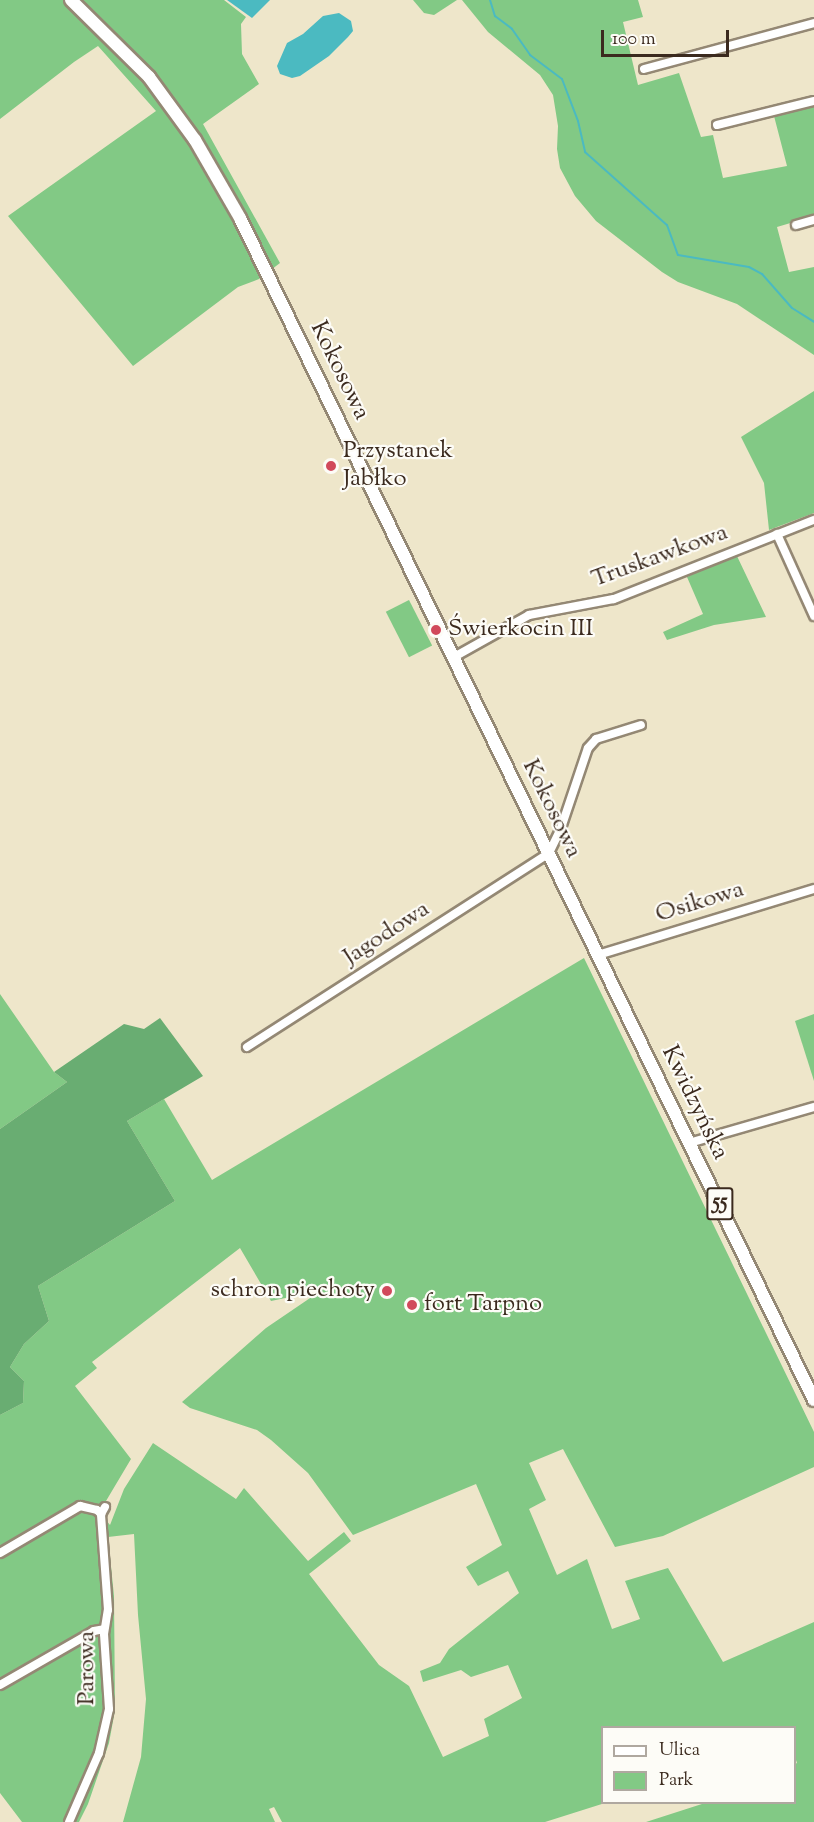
<!DOCTYPE html>
<meta charset="utf-8">
<style>
body{margin:0}
#map{position:relative;width:814px;height:1822px;overflow:hidden;background:#eee6ca;font-family:"Sorts Mill Goudy",serif}
div>[style]{position:absolute}
[style*='--x']{left:calc(var(--x)*1px);top:calc(var(--y)*1px);width:calc(var(--w)*1px);rotate:calc(var(--a)*1deg)}
.green>*{inset:0;background:#82c985;transform-origin:0 0}
.forest>*{inset:0;background:#69ad72}
.water>*{inset:0;background:#4bbac1}
.stream>*{height:2px;margin:-1px;padding:0 1px;transform-origin:1px;border-radius:1px;background:#4bbac1}
.roads{filter:drop-shadow(2px 0 #948874) drop-shadow(-2px 0 #948874) drop-shadow(0 2px #948874) drop-shadow(0 -2px #948874)}
.street>*{height:8px;margin:-4px;padding:0 4px;transform-origin:4px;border-radius:4px;background:#fff}
.primary>*{height:12px;margin:-6px;padding:0 6px;transform-origin:6px;border-radius:6px;background:#fff}
.dots>*{width:16px;height:16px;translate:-50% -50%;box-sizing:border-box;border:3px solid #fdfcf7;border-radius:50%}
span{translate:-50% -50%;white-space:nowrap;text-align:center;line-height:1.15;-webkit-text-stroke:4.5px #fdfcf7;paint-order:stroke}
.shield-label span{padding:2px 4px;background:#fdfcf7;border:2px solid;border-radius:4px;-webkit-text-stroke-width:0}
.shield-label{font-size:22px;color:#3b2a1e;font-weight:700}
.street-label{font-size:24px;color:#3b2a1e}
.poi-label{font-size:24px;color:#3b2a1e}
.left{translate:0 -50%;text-align:left}
.right{translate:-100% -50%;text-align:right}
.legend{position:absolute;left:601px;top:1726px;width:195px;height:78px;box-sizing:border-box;background:#fdfcf7;border:2px solid #afa8a0;margin:0;padding:8px 10px;list-style:none;font-size:18px;color:#3b2a1e}
.legend li{display:flex;align-items:center;gap:12px;height:30px}
.legend b{width:30px;border:2px solid #afa8a0}
.scale{position:absolute;left:601px;top:30px;width:128px;height:27px;box-sizing:border-box;border:3px solid #3b2a1e;border-top:0;padding-left:8px;font-size:18px;line-height:21px;white-space:nowrap;color:#3b2a1e;-webkit-text-stroke:4px #fdfcf7;paint-order:stroke}
</style>
<div id="map">
<div class="green">
<i style="clip-path:polygon(0 0,224px 0,246px 17px,241px 24px,242px 54px,259px 84px,203px 124px,280px 263px,259px 279px,238px 287px,133px 366px,8px 216px,156px 111px,98px 46px,74px 62px,0 119px)"></i>
<i style="clip-path:polygon(413px 0,457px 0,434px 15px,424px 13px)"></i>
<i style="clip-path:polygon(462px 0,638px 0,643px 17px,623px 22px,638px 85px,679px 73px,701px 137px,713px 135px,723px 178px,787px 166px,774px 116px,814px 107px,814px 216px,777px 227px,789px 272px,814px 267px,814px 355px,737px 304px,678px 282px,662px 272px,596px 221px,575px 196px,560px 168px,557px 149px,558px 126px,553px 95px,540px 75px,488px 32px)"></i>
<i style="clip-path:polygon(814px 391px,814px 513px,769px 530px,764px 483px,741px 437px)"></i>
<i style="clip-path:polygon(736px 554px,766px 617px,714px 625px,667px 640px,663px 632px,703px 614px,687px 577px)"></i>
<i style="left:409px;top:600px;width:51px;height:26px;rotate:63deg"></i>
<i style="clip-path:polygon(evenodd,584px 958px,814px 1432px,814px 1467px,663px 1536px,615px 1547px,563px 1449px,529px 1463px,546px 1500px,529px 1509px,557px 1575px,587px 1559px,612px 1629px,640px 1619px,625px 1581px,668px 1568px,723px 1662px,814px 1622px,814px 1822px,646px 1822px,705px 1803px,794px 1802px,795px 1764px,797px 1763px,795px 1757px,794px 1728px,602px 1728px,602px 1802px,605px 1803px,545px 1822px,282px 1822px,274px 1807px,269px 1809px,275px 1822px,123px 1822px,141px 1757px,146px 1699px,138px 1615px,134px 1534px,108px 1537px,114px 1596px,115px 1710px,109px 1743px,88px 1804px,79px 1822px,22px 1822px,0 1793px,0 1415px,23px 1403px,24px 1381px,10px 1367px,24px 1344px,49px 1321px,38px 1286px,175px 1201px,127px 1121px,164px 1099px,212px 1180px,584px 958px,240px 1248px,271px 1301px,290px 1297px,312px 1285px,316px 1294px,266px 1328px,182px 1402px,190px 1408px,257px 1430px,271px 1440px,308px 1473px,353px 1535px,476px 1484px,502px 1545px,466px 1567px,478px 1586px,508px 1571px,519px 1593px,449px 1649px,440px 1663px,420px 1671px,423px 1682px,461px 1670px,471px 1677px,508px 1665px,522px 1698px,484px 1719px,489px 1736px,443px 1757px,409px 1686px,379px 1665px,309px 1574px,351px 1541px,344px 1532px,308px 1561px,244px 1488px,236px 1499px,153px 1443px,124px 1489px,110px 1525px,97px 1509px,106px 1501px,131px 1459px,75px 1386px,97px 1368px,92px 1362px,240px 1248px)"></i>
<i style="clip-path:polygon(0 994px,54px 1072px,67px 1082px,0 1129px)"></i>
<i style="clip-path:polygon(814px 1014px,814px 1081px,795px 1021px)"></i>
</div>
<div class="forest">
<i style="clip-path:polygon(160px 1018px,203px 1076px,127px 1121px,175px 1201px,38px 1286px,49px 1321px,24px 1344px,10px 1367px,24px 1381px,23px 1403px,0 1415px,0 1129px,67px 1082px,54px 1072px,124px 1024px,144px 1029px)"></i>
</div>
<div class="water">
<i style="clip-path:polygon(227px 0,270px 0,252px 18px)"></i>
<i style="clip-path:polygon(339px 13px,351px 21px,353px 31px,348px 37px,329px 56px,300px 76px,292px 78px,280px 74px,277px 66px,287px 43px,303px 34px,323px 16px)"></i>
</div>
<div class="stream">
<i style="--x:490;--y:0;--w:17;--a:73"></i>
<i style="--x:495;--y:16;--w:21;--a:37"></i>
<i style="--x:512;--y:29;--w:32;--a:55"></i>
<i style="--x:530;--y:55;--w:40;--a:37"></i>
<i style="--x:562;--y:79;--w:45;--a:69.1"></i>
<i style="--x:578;--y:121;--w:32;--a:77"></i>
<i style="--x:585;--y:152;--w:110;--a:41.7"></i>
<i style="--x:667;--y:225;--w:32;--a:70"></i>
<i style="--x:678;--y:255;--w:72;--a:9.6"></i>
<i style="--x:749;--y:267;--w:15;--a:28"></i>
<i style="--x:762;--y:274;--w:45;--a:48.6"></i>
<i style="--x:792;--y:308;--w:26;--a:32"></i>
</div>
<div class="roads">
<div class="street">
<i style="--x:644;--y:69;--w:176;--a:-15.1"></i>
<i style="--x:717;--y:125;--w:100;--a:-13.9"></i>
<i style="--x:796;--y:225;--w:19;--a:-16"></i>
<i style="--x:777;--y:534;--w:90;--a:65.7"></i>
<i style="--x:454;--y:657;--w:86;--a:-29.2"></i>
<i style="--x:529;--y:615;--w:86;--a:-10.7"></i>
<i style="--x:614;--y:599;--w:215;--a:-21.6"></i>
<i style="--x:598;--y:955;--w:226;--a:-17"></i>
<i style="--x:247;--y:1047;--w:359;--a:-32.7"></i>
<i style="--x:549;--y:853;--w:28;--a:-64"></i>
<i style="--x:561;--y:828;--w:84;--a:-71.4"></i>
<i style="--x:588;--y:748;--w:12;--a:-48"></i>
<i style="--x:596;--y:739;--w:47;--a:-17.3"></i>
<i style="--x:689;--y:1143;--w:130;--a:-16.1"></i>
<i style="--x:0;--y:1553;--w:93;--a:-30.4"></i>
<i style="--x:80;--y:1506;--w:17;--a:13"></i>
<i style="--x:97;--y:1510;--w:6;--a:45"></i>
<i style="--x:0;--y:1685;--w:108;--a:-29.9"></i>
<i style="--x:94;--y:1631;--w:10;--a:-11"></i>
<i style="--x:69;--y:1822;--w:75;--a:-66.5"></i>
<i style="--x:99;--y:1753;--w:45;--a:-77.2"></i>
<i style="--x:109;--y:1709;--w:75;--a:-93.8"></i>
<i style="--x:104;--y:1634;--w:24;--a:-81"></i>
<i style="--x:108;--y:1610;--w:96;--a:-94.2"></i>
<i style="--x:101;--y:1514;--w:8;--a:-60"></i>
</div>
<div class="primary">
<i style="--x:71;--y:0;--w:110;--a:44.6"></i>
<i style="--x:149;--y:77;--w:78;--a:53.9"></i>
<i style="--x:195;--y:140;--w:90;--a:60"></i>
<i style="--x:240;--y:218;--w:1314;--a:64.1"></i>
</div>
</div>
<div class="dots">
<i style="left:331px;top:466px;background:#d1495b"></i>
<i style="left:436px;top:630px;background:#d1495b"></i>
<i style="left:387px;top:1291px;background:#d1495b"></i>
<i style="left:412px;top:1305px;background:#d1495b"></i>
</div>
<div class="shield-label">
<span style="left:720px;top:1204px">55</span>
</div>
<div class="street-label">
<span style="left:339px;top:371px;rotate:64deg">Kokosowa</span>
<span style="left:660px;top:557px;rotate:-20deg">Truskawkowa</span>
<span style="left:551px;top:809px;rotate:64deg">Kokosowa</span>
<span style="left:700px;top:903px;rotate:-17deg">Osikowa</span>
<span style="left:387px;top:934px;rotate:-33deg">Jagodowa</span>
<span style="left:694px;top:1103px;rotate:64deg">Kwidzyńska</span>
<span style="left:88px;top:1668px;rotate:-90deg">Parowa</span>
</div>
<div class="poi-label">
<span class="left" style="left:343px;top:466px">Przystanek<br>Jabłko</span>
<span class="left" style="left:448px;top:630px">Świerkocin III</span>
<span class="right" style="left:375px;top:1291px">schron piechoty</span>
<span class="left" style="left:424px;top:1305px">fort Tarpno</span>
</div>
<ul class="legend">
<li><b style="height:8px;background:#fff"></b>Ulica</li>
<li><b style="height:16px;background:#82c985"></b>Park</li>
</ul>
<div class="scale">100 m</div>
</div>
